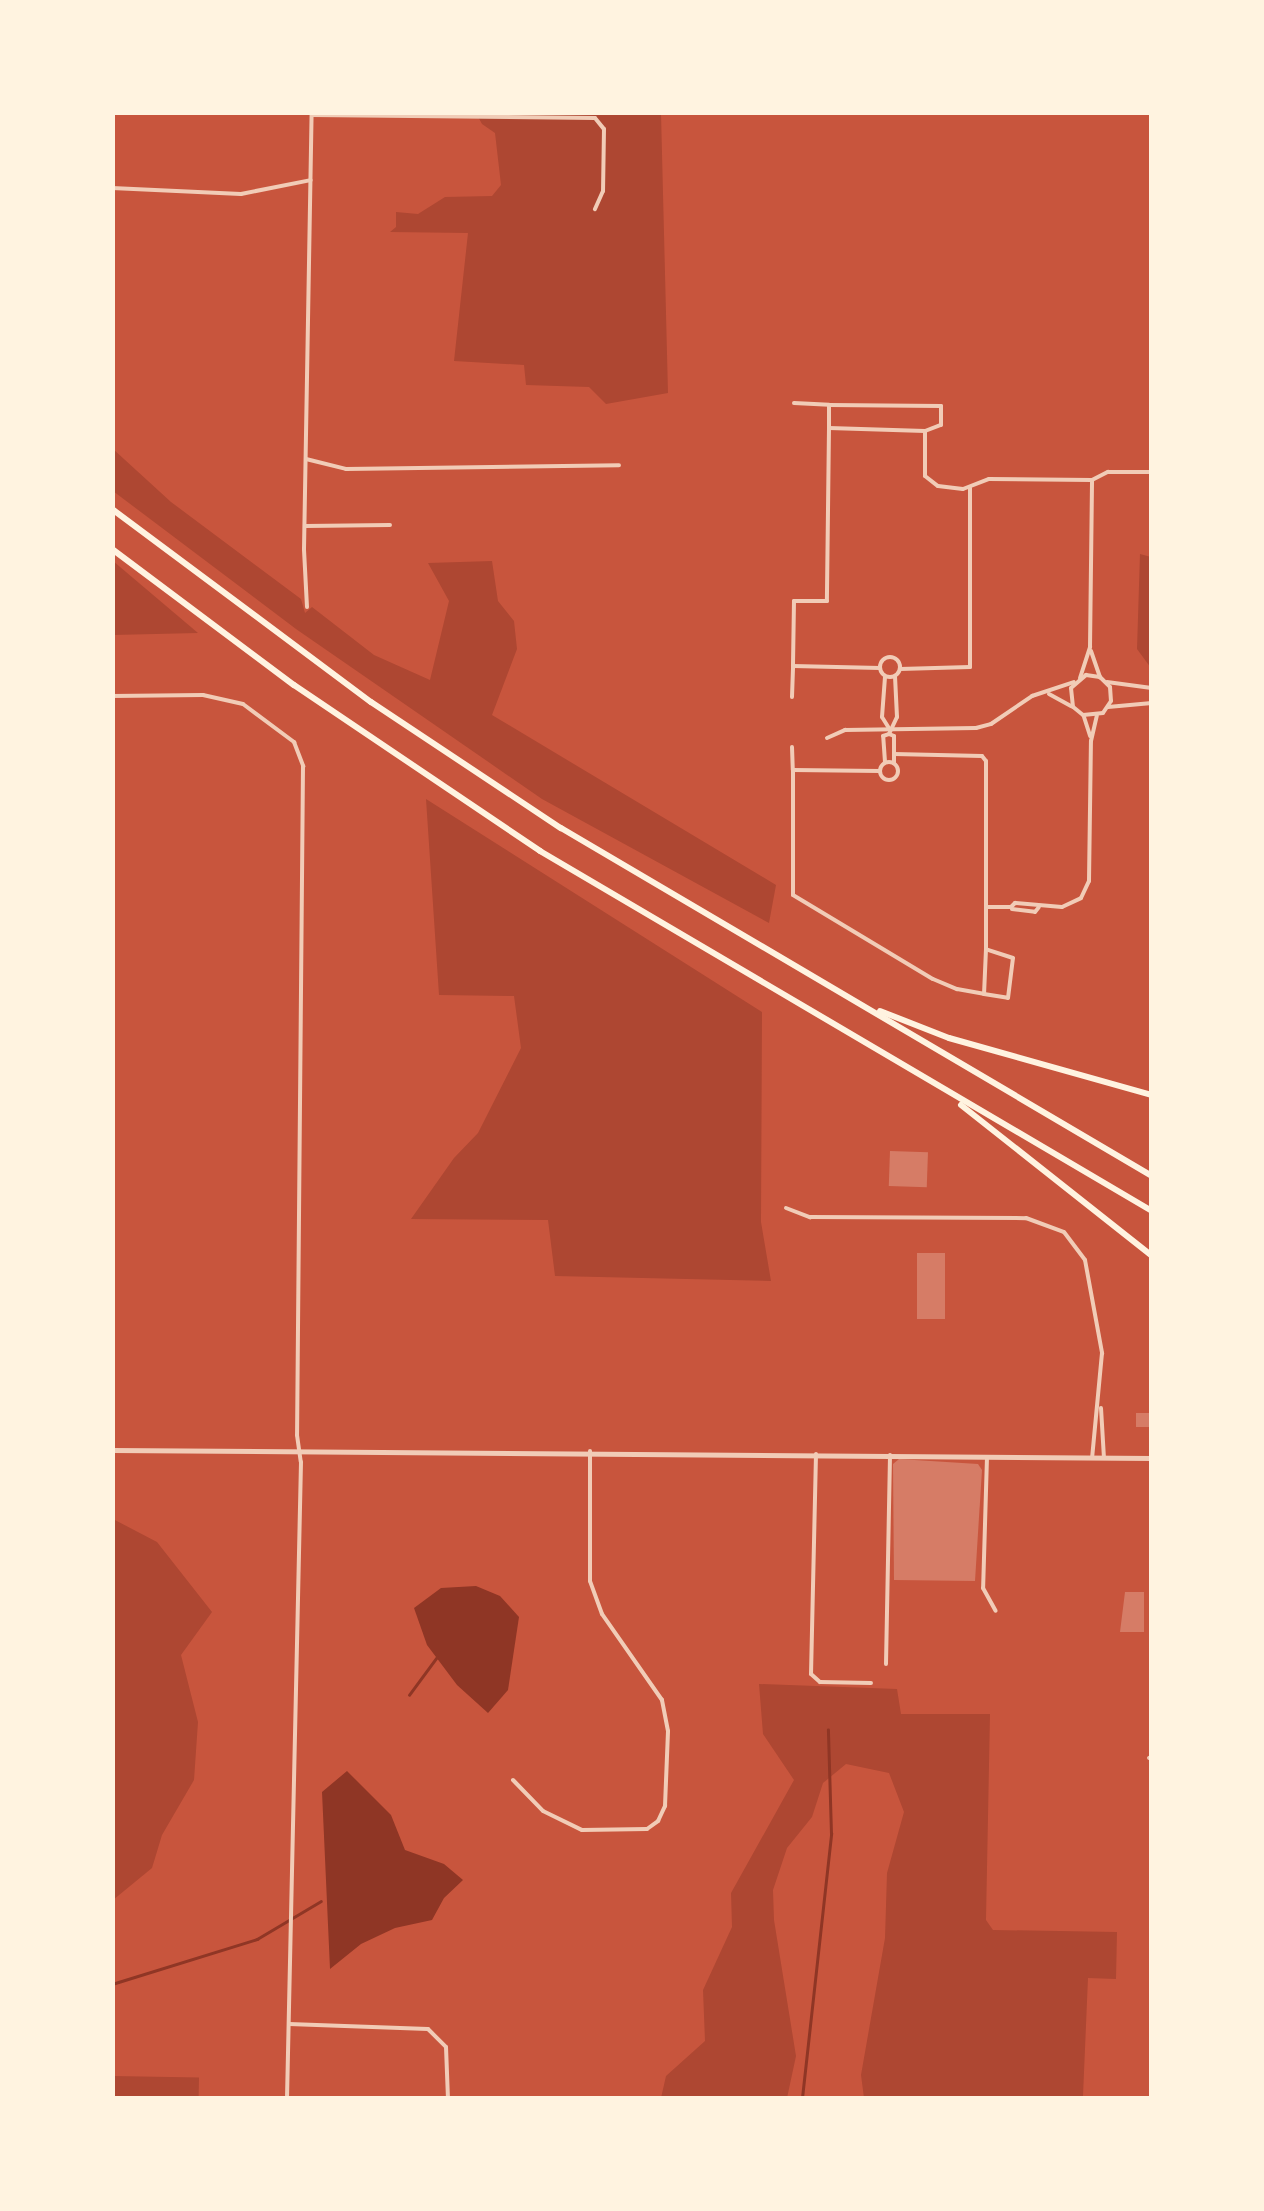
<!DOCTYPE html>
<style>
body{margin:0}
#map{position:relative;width:1264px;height:2211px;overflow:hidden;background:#c8553d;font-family:Cabin,sans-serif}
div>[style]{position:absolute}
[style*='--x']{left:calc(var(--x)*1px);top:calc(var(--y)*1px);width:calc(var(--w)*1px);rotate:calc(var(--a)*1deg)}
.green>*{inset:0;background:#ae4732;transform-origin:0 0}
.water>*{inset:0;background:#8f3625}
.stream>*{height:2.5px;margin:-1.25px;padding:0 1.25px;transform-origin:1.25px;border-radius:1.25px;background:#8f3625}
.building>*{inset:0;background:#d67c66;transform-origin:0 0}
.minor>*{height:4px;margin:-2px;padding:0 2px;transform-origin:2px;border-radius:2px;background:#f1ccb7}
.minor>.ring{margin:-2px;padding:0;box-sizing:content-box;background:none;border:4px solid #f1ccb7;border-radius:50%}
.tertiary>*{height:5px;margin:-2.5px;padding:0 2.5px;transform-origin:2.5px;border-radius:2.5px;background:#f1ccb7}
.motorway>*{height:6px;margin:-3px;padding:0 3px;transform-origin:3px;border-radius:3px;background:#fff3e0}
span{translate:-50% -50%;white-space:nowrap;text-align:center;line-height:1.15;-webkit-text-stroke:8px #fff3e0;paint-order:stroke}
.frame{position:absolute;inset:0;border:115px solid #fff3e0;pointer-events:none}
</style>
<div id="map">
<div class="green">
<i style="clip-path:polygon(476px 113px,661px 113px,668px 393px,606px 404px,589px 387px,526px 385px,524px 365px,454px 361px,468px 233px,390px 232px,396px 227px,396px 212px,418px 214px,445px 197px,492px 196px,501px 185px,495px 133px,482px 124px)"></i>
<i style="clip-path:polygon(113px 449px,171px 502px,301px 599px,305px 613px,312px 607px,374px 655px,430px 680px,449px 601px,428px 563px,492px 561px,498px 601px,514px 621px,517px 649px,492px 715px,776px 885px,769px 923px,542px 799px,296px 629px,113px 491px)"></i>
<i style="clip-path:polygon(1140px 554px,1151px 557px,1151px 668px,1137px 649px)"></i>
<i style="clip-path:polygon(113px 561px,198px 633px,113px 635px)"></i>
<i style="clip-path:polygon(426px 799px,762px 1012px,761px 1222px,771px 1281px,555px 1276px,548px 1220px,411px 1219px,454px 1158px,478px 1133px,521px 1048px,514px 996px,439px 995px)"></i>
<i style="clip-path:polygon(113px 1519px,157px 1542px,212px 1612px,181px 1655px,198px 1722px,194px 1780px,162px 1835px,152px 1868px,113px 1900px)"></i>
<i style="clip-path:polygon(759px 1684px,897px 1689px,901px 1714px,990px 1714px,986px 1920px,993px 1930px,1117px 1932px,1116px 1979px,1088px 1978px,1083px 2096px,1119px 2098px,864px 2098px,861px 2075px,885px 1938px,887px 1873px,904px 1812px,889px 1773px,846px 1764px,823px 1783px,812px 1817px,787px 1848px,773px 1890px,774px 1920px,796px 2056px,787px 2098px,661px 2098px,666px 2076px,705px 2041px,703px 1990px,732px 1927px,731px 1893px,794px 1780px,763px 1734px)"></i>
<i style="left:113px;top:2076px;width:86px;height:22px;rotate:1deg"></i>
</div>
<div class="water">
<i style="clip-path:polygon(476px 1586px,500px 1596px,519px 1617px,508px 1690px,488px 1713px,457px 1685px,427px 1645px,414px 1608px,441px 1588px)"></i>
<i style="clip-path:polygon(347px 1771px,391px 1815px,405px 1850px,444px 1864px,463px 1880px,444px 1898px,432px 1920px,395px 1928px,361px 1944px,330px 1969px,322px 1792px)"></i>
</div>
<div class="stream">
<i style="--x:409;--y:1695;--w:47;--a:-53.6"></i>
<i style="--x:112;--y:1984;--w:152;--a:-17.2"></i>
<i style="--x:257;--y:1939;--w:74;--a:-30.7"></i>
<i style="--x:802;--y:2098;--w:266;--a:-83.7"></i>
<i style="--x:831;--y:1834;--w:104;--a:-91.7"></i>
</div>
<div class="building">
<i style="left:890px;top:1151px;width:38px;height:35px;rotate:2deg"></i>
<i style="left:917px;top:1253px;width:28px;height:66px"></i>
<i style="left:1136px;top:1413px;width:16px;height:14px"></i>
<i style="clip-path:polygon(899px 1459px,978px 1464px,982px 1470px,975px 1581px,894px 1580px,893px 1464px)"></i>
<i style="clip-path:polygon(1125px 1592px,1144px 1592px,1144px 1632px,1120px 1632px)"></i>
</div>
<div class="minor">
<i style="--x:312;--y:115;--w:283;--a:0.6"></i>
<i style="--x:595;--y:118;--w:14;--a:51"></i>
<i style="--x:604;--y:129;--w:62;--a:90.9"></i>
<i style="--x:603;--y:191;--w:20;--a:114"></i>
<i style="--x:112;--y:188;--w:129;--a:2.7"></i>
<i style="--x:241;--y:194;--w:71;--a:-11.3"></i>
<i style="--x:794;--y:403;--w:35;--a:3"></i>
<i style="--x:829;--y:405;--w:23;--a:90"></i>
<i style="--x:829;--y:428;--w:173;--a:90.7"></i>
<i style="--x:827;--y:601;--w:33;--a:180"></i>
<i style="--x:794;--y:601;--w:65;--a:90.9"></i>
<i style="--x:793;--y:666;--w:87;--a:1.3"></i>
<i style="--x:829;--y:428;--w:96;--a:1.8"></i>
<i style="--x:925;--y:431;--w:17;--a:-21"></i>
<i style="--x:941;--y:425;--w:19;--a:-90"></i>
<i style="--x:941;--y:406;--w:112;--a:-179.5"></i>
<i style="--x:925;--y:431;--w:45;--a:90"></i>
<i style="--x:925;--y:476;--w:16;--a:38"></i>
<i style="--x:938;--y:486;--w:25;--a:7"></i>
<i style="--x:963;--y:489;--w:28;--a:-21"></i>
<i style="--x:989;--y:479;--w:103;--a:0.6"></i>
<i style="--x:1092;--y:480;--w:18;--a:-27"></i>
<i style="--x:1108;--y:472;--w:44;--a:0"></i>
<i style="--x:306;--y:459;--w:41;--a:14"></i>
<i style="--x:346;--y:469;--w:273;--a:-0.8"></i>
<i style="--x:305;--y:526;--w:85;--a:-0.7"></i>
<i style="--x:307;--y:607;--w:58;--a:-93"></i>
<i style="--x:304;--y:549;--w:437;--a:-89"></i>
<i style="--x:1091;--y:651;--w:28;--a:71"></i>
<i style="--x:1100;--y:677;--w:14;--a:45"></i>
<i style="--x:1110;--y:687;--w:14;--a:86"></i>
<i style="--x:1111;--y:701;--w:14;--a:124"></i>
<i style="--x:1103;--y:713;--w:20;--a:174"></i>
<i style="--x:1083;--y:715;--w:13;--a:-141"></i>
<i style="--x:1073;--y:707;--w:19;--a:-96"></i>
<i style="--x:1071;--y:688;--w:20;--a:-41"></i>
<i style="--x:1086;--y:675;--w:14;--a:8"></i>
<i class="ring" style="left:880px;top:657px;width:16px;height:16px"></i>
<i style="--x:900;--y:669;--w:70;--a:-1.6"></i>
<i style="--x:970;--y:667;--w:179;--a:-90"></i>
<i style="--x:885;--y:677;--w:40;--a:94.3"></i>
<i style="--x:882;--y:717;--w:15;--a:58"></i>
<i style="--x:1080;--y:678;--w:33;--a:-72"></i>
<i style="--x:1090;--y:647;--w:167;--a:-89.3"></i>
<i style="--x:1107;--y:682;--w:45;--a:7.6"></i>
<i style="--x:1049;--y:694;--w:25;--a:29"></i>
<i style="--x:112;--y:696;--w:91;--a:-0.6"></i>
<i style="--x:203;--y:695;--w:41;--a:12.7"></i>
<i style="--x:243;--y:704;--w:64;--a:36.7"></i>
<i style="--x:294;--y:742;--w:26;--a:69"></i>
<i style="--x:303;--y:766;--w:669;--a:90.51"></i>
<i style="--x:297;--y:1435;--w:27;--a:82"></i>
<i style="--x:301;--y:1462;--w:636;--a:91.26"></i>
<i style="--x:792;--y:697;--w:31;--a:-88"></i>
<i style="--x:1108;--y:707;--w:44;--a:-5.2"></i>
<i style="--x:1084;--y:717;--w:20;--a:72"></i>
<i style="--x:827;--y:738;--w:20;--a:-24"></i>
<i style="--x:845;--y:730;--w:131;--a:-0.9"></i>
<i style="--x:976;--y:728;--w:16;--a:-15"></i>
<i style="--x:991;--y:724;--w:50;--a:-34.3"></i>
<i style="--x:1032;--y:696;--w:44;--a:-18.4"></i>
<i style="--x:792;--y:747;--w:23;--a:88"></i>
<i style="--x:894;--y:754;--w:88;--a:1.3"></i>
<i style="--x:982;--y:756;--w:6;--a:51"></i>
<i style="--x:986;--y:761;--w:188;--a:90"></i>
<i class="ring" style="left:880px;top:762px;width:14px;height:14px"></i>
<i style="--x:885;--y:762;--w:26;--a:-94"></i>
<i style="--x:883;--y:736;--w:6;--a:-18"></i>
<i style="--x:894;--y:763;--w:27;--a:-90"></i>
<i style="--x:894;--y:736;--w:5;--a:-158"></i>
<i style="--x:889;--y:734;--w:19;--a:-65"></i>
<i style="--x:897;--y:717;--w:41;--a:-92.8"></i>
<i style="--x:880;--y:771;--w:87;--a:-179.3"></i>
<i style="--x:793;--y:770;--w:125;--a:90"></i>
<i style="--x:793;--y:895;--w:163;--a:31"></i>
<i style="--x:933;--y:979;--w:26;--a:23"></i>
<i style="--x:957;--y:989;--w:27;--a:10"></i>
<i style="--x:984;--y:994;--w:24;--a:9"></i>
<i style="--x:1008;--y:998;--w:40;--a:-82.9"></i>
<i style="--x:1013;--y:958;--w:28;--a:-162"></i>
<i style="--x:986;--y:949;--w:45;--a:92.5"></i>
<i style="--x:986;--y:907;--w:25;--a:0"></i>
<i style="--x:1011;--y:907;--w:6;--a:-45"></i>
<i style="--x:1015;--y:903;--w:47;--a:4.9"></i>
<i style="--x:1062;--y:907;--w:21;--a:-25"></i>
<i style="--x:1081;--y:898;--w:19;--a:-65"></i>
<i style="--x:1089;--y:881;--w:140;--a:-89.2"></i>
<i style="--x:1091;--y:741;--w:26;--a:-77"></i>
<i style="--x:1012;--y:909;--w:23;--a:7"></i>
<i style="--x:1035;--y:912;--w:6;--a:-51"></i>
<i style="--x:786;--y:1208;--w:26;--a:21"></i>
<i style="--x:810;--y:1217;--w:216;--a:0.3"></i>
<i style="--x:1026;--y:1218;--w:40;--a:20.2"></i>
<i style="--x:1064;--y:1232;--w:35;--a:53"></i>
<i style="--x:1085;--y:1260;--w:95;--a:79.6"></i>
<i style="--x:1102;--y:1353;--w:105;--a:95.4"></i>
<i style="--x:1101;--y:1408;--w:50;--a:86.6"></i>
<i style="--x:816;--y:1454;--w:220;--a:91.3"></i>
<i style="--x:811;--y:1674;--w:12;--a:42"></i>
<i style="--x:820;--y:1682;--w:51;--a:1.1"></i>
<i style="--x:987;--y:1457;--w:131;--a:91.7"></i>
<i style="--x:983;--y:1588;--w:26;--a:61"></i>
<i style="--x:886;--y:1664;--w:209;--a:-88.9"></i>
<i style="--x:1149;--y:1758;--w:3;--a:-18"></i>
<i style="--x:513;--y:1780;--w:43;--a:45.9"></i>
<i style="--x:543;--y:1811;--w:43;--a:26"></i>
<i style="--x:582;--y:1830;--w:65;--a:-0.9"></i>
<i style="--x:647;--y:1829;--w:14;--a:-36"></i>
<i style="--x:658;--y:1821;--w:17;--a:-65"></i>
<i style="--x:665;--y:1806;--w:75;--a:-87.7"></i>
<i style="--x:668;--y:1731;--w:32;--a:-101"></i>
<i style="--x:662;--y:1700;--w:105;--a:-124.9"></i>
<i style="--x:602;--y:1614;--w:35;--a:-110"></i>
<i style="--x:590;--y:1581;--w:130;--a:-90"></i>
<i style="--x:289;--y:2024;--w:139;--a:2.1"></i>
<i style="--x:428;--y:2029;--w:25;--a:45"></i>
<i style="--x:446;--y:2047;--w:51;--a:87.8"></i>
</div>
<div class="tertiary">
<i style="--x:112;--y:1450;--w:1040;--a:0.44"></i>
</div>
<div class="motorway">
<i style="--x:112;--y:509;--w:323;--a:36.7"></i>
<i style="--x:371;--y:702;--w:228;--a:33.6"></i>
<i style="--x:561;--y:828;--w:686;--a:30.49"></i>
<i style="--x:112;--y:549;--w:227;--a:36.8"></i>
<i style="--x:294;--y:685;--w:297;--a:34"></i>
<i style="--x:540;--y:851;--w:710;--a:30.47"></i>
<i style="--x:880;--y:1011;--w:74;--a:21.4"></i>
<i style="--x:949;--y:1038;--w:211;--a:15.7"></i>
<i style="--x:961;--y:1105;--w:243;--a:38.3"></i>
</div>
<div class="frame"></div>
</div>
